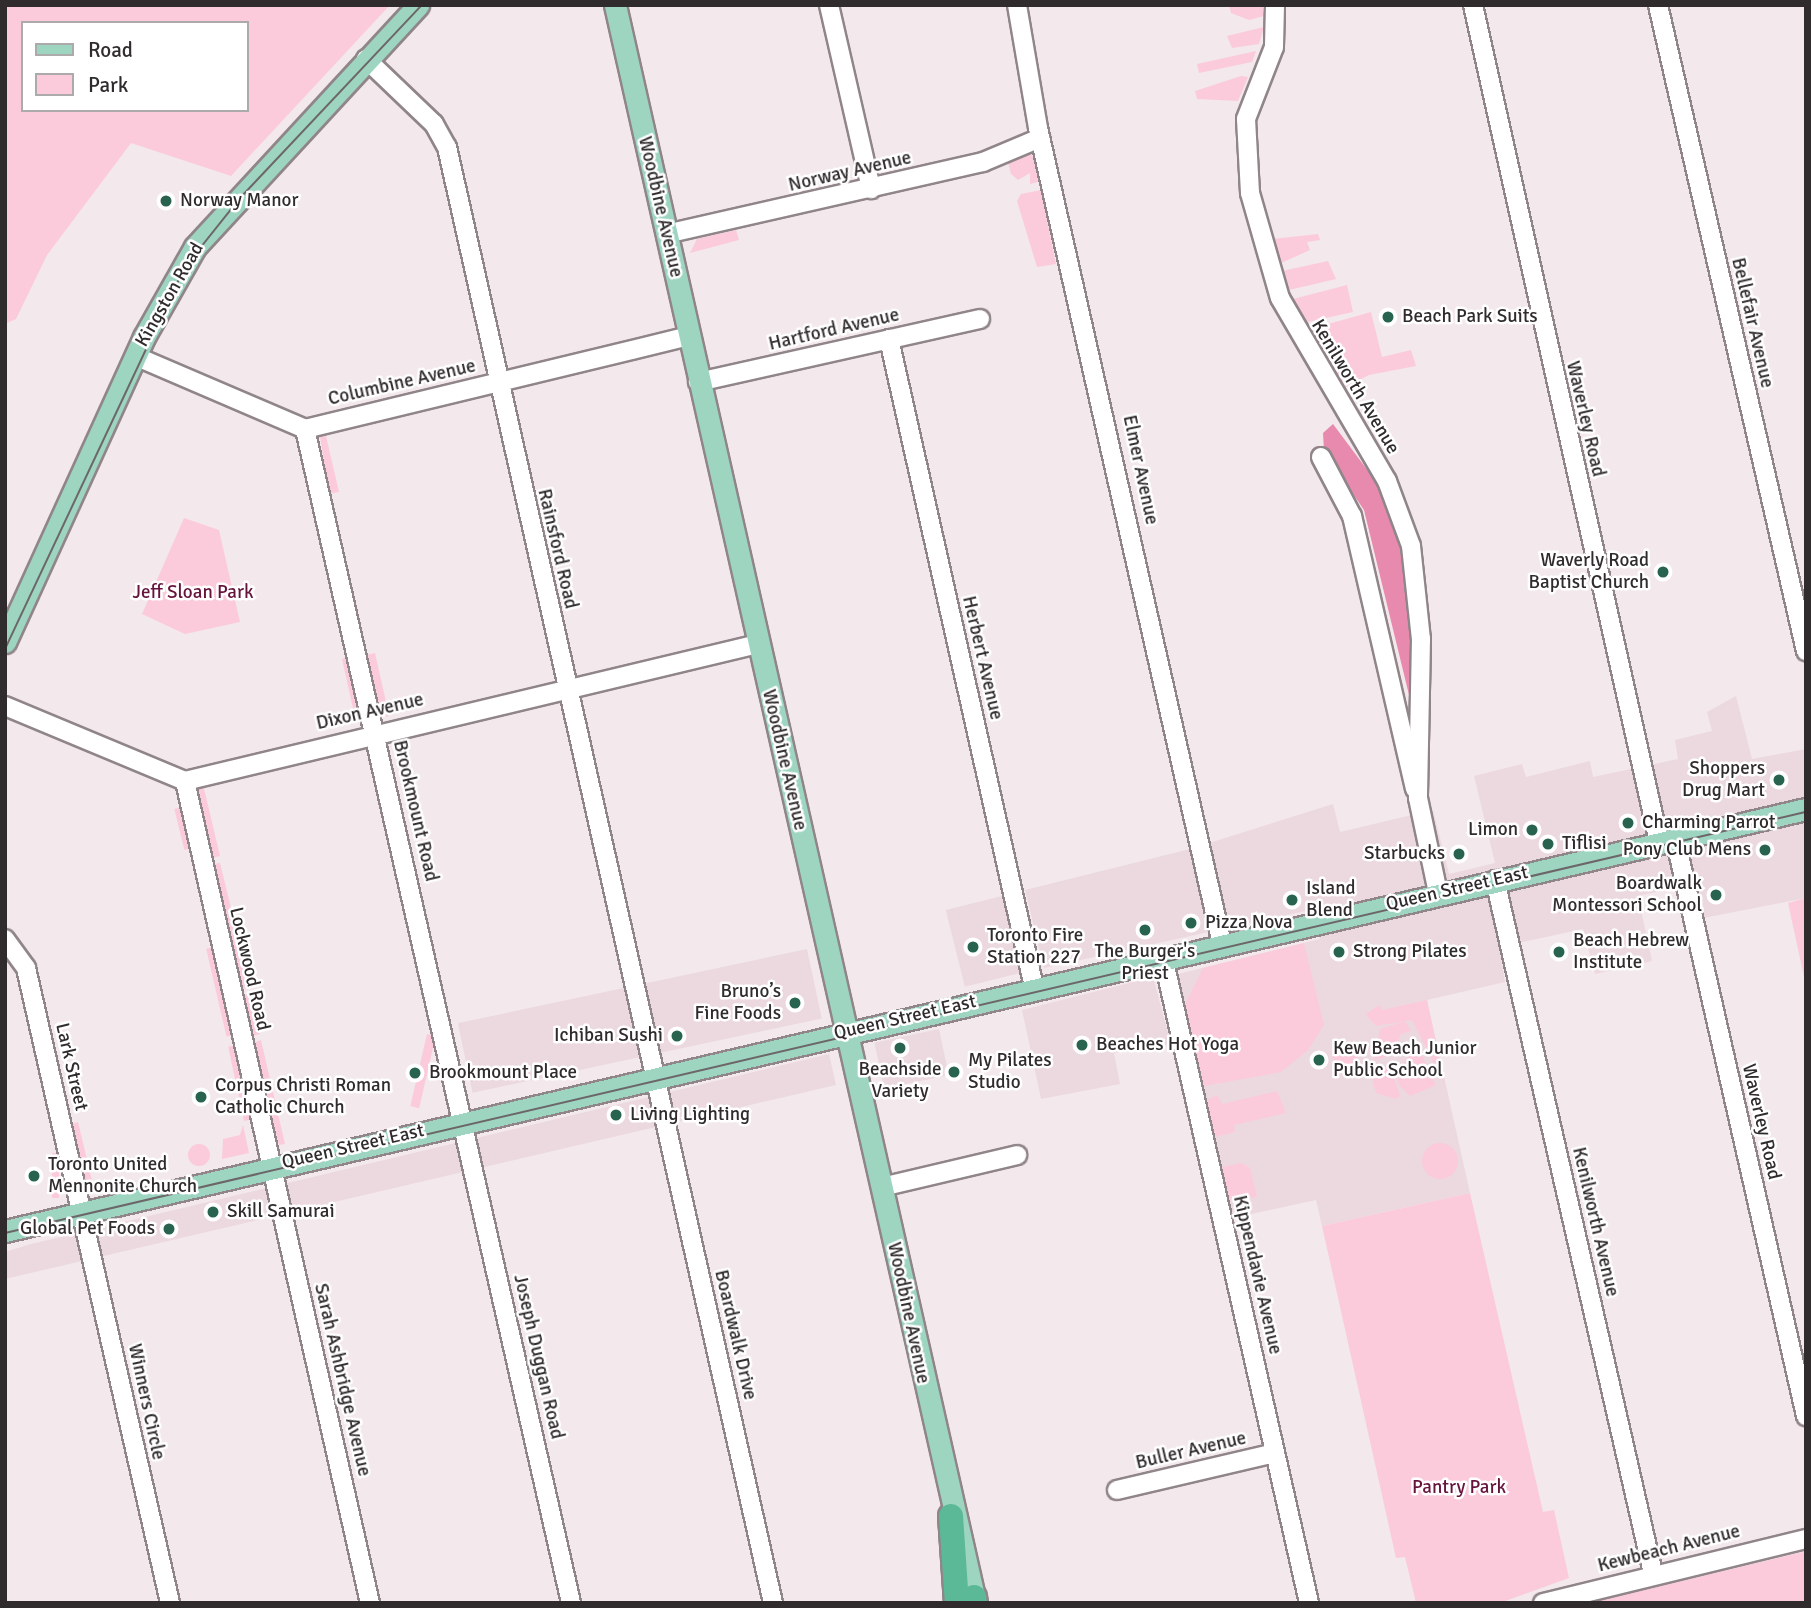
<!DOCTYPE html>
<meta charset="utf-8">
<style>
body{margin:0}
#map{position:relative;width:1811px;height:1608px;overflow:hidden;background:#f3e8eb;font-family:Signika,sans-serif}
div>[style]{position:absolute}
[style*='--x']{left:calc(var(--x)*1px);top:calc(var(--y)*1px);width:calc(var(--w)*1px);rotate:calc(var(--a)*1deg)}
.built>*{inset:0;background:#ecd9df;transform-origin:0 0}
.green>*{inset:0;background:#fbcbdb;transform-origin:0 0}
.round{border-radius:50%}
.forest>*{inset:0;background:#e78aae}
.roads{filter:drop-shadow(2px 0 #908589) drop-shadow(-2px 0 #908589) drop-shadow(0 2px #908589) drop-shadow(0 -2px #908589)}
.minor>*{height:18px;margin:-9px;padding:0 9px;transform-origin:9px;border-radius:9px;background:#fff}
.major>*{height:21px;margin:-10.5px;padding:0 10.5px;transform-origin:10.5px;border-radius:10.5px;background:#9dd5c1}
.highway>*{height:24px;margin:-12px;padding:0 12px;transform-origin:12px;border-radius:12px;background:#5cb998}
.tram>*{height:2px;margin:-1px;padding:0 1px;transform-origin:1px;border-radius:1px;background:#6c6668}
.dots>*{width:19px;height:19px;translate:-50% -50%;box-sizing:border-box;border:4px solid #fff;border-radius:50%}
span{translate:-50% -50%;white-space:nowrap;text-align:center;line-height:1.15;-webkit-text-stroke:5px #fff;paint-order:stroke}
.street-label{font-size:19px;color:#302b2d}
.poi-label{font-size:19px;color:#302b2d}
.left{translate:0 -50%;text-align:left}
.right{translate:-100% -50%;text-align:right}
.park-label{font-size:19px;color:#66143c}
.frame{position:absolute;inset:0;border:7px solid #302b2d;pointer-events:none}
.legend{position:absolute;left:21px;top:21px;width:228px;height:91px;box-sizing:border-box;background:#fff;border:2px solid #acaaab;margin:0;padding:9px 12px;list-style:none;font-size:21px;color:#302b2d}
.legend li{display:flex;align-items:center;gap:14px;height:35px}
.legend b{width:35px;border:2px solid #acaaab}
</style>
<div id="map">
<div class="built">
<i style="clip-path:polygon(1736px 696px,1752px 759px,1806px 749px,1806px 898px,1683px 922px,1675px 888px,1638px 896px,1652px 961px,1595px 974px,1583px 929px,1499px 947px,1505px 982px,1427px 1000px,1470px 1193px,1322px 1226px,1316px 1200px,1233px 1218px,1178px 974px,1320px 939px,1315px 909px,1044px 968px,1025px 890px,1190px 849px,1333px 804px,1340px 832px,1433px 810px,1449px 874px,1495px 863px,1474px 776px,1522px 764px,1526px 777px,1590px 761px,1593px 777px,1678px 759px,1675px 740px,1712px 731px,1707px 712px)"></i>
<i style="left:1002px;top:896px;width:79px;height:58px;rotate:76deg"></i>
<i style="left:807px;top:949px;width:71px;height:357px;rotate:78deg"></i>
<i style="clip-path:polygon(1153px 977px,1171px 1044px,1114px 1053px,1120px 1084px,1041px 1099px,1022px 1010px)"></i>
<i style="left:939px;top:1029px;width:47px;height:66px;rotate:78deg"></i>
<i style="clip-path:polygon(829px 1054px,836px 1085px,5px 1279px,5px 1252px,31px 1244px)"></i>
</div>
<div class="green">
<i style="clip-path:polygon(evenodd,5px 5px,390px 5px,231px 176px,131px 143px,47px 255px,16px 319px,5px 324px,5px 5px,23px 23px,247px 23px,247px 110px,23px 110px,23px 23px)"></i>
<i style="clip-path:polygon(1229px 5px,1263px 5px,1264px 16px,1249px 20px,1231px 13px)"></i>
<i style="clip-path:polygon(1264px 27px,1259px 44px,1232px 48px,1227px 36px)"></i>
<i style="clip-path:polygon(1256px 51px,1252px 62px,1199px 73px,1197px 64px)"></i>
<i style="clip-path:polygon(1241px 76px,1248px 77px,1238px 101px,1197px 99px,1195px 91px)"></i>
<i style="clip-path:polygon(1026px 151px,1034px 157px,1038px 182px,1030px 184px,1030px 173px,1018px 180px,1011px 174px,1007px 159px)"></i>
<i style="clip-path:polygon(1041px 190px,1056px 264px,1037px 267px,1017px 201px,1021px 194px)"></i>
<i style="clip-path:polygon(736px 230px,739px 240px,690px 253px,697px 239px)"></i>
<i style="clip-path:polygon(1318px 234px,1320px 240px,1307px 242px,1310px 250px,1279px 264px,1272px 239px)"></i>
<i style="clip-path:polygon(1328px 261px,1336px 279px,1289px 290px,1282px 271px)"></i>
<i style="clip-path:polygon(1347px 285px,1353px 312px,1303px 323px,1293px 299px)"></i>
<i style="clip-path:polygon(1371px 312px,1382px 357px,1411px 350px,1416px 366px,1369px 375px,1340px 390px,1307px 330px)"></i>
<i style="clip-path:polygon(320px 436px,326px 436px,339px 492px,329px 494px)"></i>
<i style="clip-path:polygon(184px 518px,219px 530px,240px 622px,185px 634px,142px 614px)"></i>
<i style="clip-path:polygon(375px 653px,389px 715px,387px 717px,379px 711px,366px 655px)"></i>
<i style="clip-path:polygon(349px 657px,364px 718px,356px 722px,342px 659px)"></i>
<i style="clip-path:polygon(203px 784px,220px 856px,212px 858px,197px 791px)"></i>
<i style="left:182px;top:807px;width:42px;height:8px;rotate:76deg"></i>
<i style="clip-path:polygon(220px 863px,234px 920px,250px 988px,242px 989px,213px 864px)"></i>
<i style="clip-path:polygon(1806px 898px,1806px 986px,1788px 903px)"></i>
<i style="clip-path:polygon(1304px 943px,1324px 1025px,1308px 1050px,1281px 1072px,1204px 1086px,1185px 1005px,1203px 968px)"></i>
<i style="left:214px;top:947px;width:90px;height:8px;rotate:77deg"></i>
<i style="left:251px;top:994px;width:41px;height:8px;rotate:77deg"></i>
<i style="clip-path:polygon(1427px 1000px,1445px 1085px,1412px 1020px,1376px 1026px,1365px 1014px,1380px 1005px,1382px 1010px)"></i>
<i style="clip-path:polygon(1405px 1021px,1411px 1031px,1401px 1034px,1392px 1055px,1374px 1060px,1380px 1029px)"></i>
<i style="left:427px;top:1034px;width:9px;height:74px;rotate:13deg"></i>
<i style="clip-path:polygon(261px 1040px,285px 1144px,279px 1145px,253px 1043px)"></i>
<i class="round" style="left:1332px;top:1041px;width:26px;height:26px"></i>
<i style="left:236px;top:1045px;width:76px;height:8px;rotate:78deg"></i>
<i style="clip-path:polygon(1417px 1045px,1436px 1085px,1410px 1096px,1398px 1084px,1399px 1068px)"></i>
<i style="clip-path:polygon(1390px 1066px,1400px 1096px,1396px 1099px,1376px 1093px,1373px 1082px,1373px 1067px)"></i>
<i style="clip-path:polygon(1277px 1091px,1286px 1113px,1234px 1125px,1235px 1132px,1215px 1137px,1207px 1100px,1217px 1095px,1222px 1104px)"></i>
<i style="clip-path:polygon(78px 1122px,94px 1189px,88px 1191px,71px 1124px)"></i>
<i style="clip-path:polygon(243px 1125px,249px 1153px,222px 1159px,223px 1139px,240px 1135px)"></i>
<i class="round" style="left:1422px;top:1143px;width:36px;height:36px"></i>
<i class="round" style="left:188px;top:1144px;width:22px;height:22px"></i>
<i style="left:52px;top:1153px;width:7px;height:45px"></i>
<i style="clip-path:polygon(1242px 1163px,1250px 1168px,1257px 1197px,1229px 1200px,1222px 1167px)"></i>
<i style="clip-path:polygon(1470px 1193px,1543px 1512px,1554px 1510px,1569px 1578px,1500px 1603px,1416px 1603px,1405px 1557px,1396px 1558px,1322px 1226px)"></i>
<i style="clip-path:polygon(1806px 1551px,1806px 1603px,1590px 1603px,1799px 1553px)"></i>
</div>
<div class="forest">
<i style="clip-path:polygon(1333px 424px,1380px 487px,1398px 538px,1409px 598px,1415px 690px,1409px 695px,1364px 510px,1324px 451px,1323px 433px)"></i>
</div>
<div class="roads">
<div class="minor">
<i style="--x:829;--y:5;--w:189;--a:77.1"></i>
<i style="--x:1017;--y:5;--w:125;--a:80.3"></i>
<i style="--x:1038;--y:128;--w:836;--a:77.29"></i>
<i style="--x:1275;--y:5;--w:42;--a:91.4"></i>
<i style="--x:1274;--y:47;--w:77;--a:111.3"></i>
<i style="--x:1246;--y:119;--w:74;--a:86.9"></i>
<i style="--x:1250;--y:193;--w:109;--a:74.1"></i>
<i style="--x:1280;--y:298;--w:212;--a:59.7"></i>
<i style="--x:1387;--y:481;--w:69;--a:69.7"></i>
<i style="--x:1411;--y:546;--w:94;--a:83.9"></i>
<i style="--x:1421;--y:639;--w:159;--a:91.1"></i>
<i style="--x:1418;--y:798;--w:97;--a:78.1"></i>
<i style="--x:1473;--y:5;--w:857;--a:77.47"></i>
<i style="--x:1658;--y:5;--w:663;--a:77.1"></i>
<i style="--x:366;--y:59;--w:94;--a:43.7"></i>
<i style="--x:434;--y:124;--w:26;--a:61"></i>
<i style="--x:447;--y:147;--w:1492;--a:77.38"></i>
<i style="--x:666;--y:234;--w:325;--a:-12.8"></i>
<i style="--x:983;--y:162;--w:62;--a:-22.8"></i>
<i style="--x:889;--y:339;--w:664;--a:77.39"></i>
<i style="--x:135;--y:356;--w:185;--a:23.2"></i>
<i style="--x:305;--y:429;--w:394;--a:-13.6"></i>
<i style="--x:698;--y:382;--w:289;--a:-12.6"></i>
<i style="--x:305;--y:429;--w:1204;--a:77.23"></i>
<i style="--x:1321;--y:457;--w:67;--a:62.3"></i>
<i style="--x:1352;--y:516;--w:280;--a:77"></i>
<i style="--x:5;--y:706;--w:195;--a:22.6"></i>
<i style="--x:185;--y:781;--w:589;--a:-13.45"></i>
<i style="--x:185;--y:781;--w:843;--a:77.32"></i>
<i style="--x:1675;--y:838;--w:593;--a:77.23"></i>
<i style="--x:1495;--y:880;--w:711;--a:77.16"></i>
<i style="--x:5;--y:939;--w:36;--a:54"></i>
<i style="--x:26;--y:968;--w:651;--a:77.22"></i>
<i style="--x:1163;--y:957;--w:662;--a:77.26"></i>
<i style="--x:882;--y:1187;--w:139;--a:-13.3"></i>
<i style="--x:1117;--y:1490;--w:162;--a:-13.2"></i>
<i style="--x:1543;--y:1603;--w:271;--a:-13.7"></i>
</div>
<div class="major">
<i style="--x:615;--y:5;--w:1632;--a:77.29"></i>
<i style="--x:5;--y:642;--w:335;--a:-65.5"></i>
<i style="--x:144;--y:337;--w:103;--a:-60.5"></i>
<i style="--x:195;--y:247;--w:329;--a:-47.3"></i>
<i style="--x:5;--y:1231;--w:1850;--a:-13.19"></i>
</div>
<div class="highway">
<i style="--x:951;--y:1516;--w:87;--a:86.1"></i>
<i style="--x:974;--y:1597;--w:6;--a:81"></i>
</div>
</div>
<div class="tram">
<i style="--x:5;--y:649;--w:422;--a:-64.8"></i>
<i style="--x:185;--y:267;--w:88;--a:-51.4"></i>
<i style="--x:240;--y:198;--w:265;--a:-46.7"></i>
<i style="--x:5;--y:1233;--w:1850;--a:-13.16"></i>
</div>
<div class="dots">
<i style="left:166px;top:201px;background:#27634e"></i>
<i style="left:1388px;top:317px;background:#27634e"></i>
<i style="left:1663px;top:572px;background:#27634e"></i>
<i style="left:1779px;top:780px;background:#27634e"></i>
<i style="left:1628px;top:823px;background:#27634e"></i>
<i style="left:1532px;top:830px;background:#27634e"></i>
<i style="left:1548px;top:844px;background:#27634e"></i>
<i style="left:1765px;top:850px;background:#27634e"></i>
<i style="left:1459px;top:854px;background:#27634e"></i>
<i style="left:1716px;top:895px;background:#27634e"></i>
<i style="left:1292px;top:900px;background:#27634e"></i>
<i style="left:1191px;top:923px;background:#27634e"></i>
<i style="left:1145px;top:930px;background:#27634e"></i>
<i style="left:973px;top:947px;background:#27634e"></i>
<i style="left:1339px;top:952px;background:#27634e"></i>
<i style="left:1559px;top:952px;background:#27634e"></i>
<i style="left:795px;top:1003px;background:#27634e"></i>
<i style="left:677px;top:1036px;background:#27634e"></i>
<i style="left:1082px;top:1045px;background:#27634e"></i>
<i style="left:900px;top:1048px;background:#27634e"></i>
<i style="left:1319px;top:1060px;background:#27634e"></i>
<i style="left:954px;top:1072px;background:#27634e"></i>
<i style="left:415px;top:1073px;background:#27634e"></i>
<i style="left:201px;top:1097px;background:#27634e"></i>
<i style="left:616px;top:1115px;background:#27634e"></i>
<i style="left:34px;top:1176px;background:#27634e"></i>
<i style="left:213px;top:1212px;background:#27634e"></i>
<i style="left:169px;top:1229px;background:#27634e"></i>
</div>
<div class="street-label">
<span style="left:850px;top:172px;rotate:-13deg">Norway Avenue</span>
<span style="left:660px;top:207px;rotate:77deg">Woodbine Avenue</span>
<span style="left:170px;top:295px;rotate:-60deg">Kingston Road</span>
<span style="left:1752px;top:323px;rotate:77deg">Bellefair Avenue</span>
<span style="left:834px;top:330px;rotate:-13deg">Hartford Avenue</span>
<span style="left:402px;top:383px;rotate:-13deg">Columbine Avenue</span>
<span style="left:1355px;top:387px;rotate:59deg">Kenilworth Avenue</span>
<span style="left:1585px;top:419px;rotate:77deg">Waverley Road</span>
<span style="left:1140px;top:470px;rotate:78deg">Elmer Avenue</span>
<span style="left:557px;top:549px;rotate:77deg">Rainsford Road</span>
<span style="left:982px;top:658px;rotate:77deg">Herbert Avenue</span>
<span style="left:370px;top:712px;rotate:-13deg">Dixon Avenue</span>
<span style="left:784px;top:760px;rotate:77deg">Woodbine Avenue</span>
<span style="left:415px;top:811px;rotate:77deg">Brookmount Road</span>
<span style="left:1457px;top:889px;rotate:-13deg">Queen Street East</span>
<span style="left:249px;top:969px;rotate:77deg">Lockwood Road</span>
<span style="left:905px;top:1018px;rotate:-13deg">Queen Street East</span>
<span style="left:71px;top:1067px;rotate:77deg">Lark Street</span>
<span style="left:1761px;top:1122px;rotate:77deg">Waverley Road</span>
<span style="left:353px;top:1147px;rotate:-13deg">Queen Street East</span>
<span style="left:1595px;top:1222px;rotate:77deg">Kenilworth Avenue</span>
<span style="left:1257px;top:1275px;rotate:77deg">Kippendavie Avenue</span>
<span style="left:908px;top:1313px;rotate:78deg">Woodbine Avenue</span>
<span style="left:735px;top:1335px;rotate:77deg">Boardwalk Drive</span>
<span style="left:538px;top:1357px;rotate:77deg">Joseph Duggan Road</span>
<span style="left:342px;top:1380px;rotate:77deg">Sarah Ashbridge Avenue</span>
<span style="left:146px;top:1402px;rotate:78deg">Winners Circle</span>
<span style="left:1191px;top:1451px;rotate:-13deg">Buller Avenue</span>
<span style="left:1669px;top:1549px;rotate:-14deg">Kewbeach Avenue</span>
</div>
<div class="poi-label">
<span class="left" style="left:180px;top:201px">Norway Manor</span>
<span class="left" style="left:1402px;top:317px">Beach Park Suits</span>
<span class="right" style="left:1649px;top:572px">Waverly Road<br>Baptist Church</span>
<span class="right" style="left:1765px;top:780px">Shoppers<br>Drug Mart</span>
<span class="left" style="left:1642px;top:823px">Charming Parrot</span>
<span class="right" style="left:1518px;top:830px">Limon</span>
<span class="left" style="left:1562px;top:844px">Tiflisi</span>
<span class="right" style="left:1751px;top:850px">Pony Club Mens</span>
<span class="right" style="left:1445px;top:854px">Starbucks</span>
<span class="right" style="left:1702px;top:895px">Boardwalk<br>Montessori School</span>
<span class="left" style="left:1306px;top:900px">Island<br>Blend</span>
<span class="left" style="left:1205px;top:923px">Pizza Nova</span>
<span class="left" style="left:987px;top:947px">Toronto Fire<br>Station 227</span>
<span class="left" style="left:1573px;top:952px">Beach Hebrew<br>Institute</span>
<span style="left:1145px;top:963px">The Burger's<br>Priest</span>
<span class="left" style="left:1353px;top:952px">Strong Pilates</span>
<span class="right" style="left:781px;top:1003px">Bruno’s<br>Fine Foods</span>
<span class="right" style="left:663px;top:1036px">Ichiban Sushi</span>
<span class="left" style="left:1096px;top:1045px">Beaches Hot Yoga</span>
<span class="left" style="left:1333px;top:1060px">Kew Beach Junior<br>Public School</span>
<span class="left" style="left:968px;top:1072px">My Pilates<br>Studio</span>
<span style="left:900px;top:1081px">Beachside<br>Variety</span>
<span class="left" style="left:429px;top:1073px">Brookmount Place</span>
<span class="left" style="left:215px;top:1097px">Corpus Christi Roman<br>Catholic Church</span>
<span class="left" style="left:630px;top:1115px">Living Lighting</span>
<span class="left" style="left:48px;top:1176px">Toronto United<br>Mennonite Church</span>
<span class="left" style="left:227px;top:1212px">Skill Samurai</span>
<span class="right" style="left:155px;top:1229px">Global Pet Foods</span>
</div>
<div class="park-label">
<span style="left:193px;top:593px">Jeff Sloan Park</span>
<span style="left:1459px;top:1488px">Pantry Park</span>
</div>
<div class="frame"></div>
<ul class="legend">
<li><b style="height:9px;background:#9dd5c1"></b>Road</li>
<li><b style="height:19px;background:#fbcbdb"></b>Park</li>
</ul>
</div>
